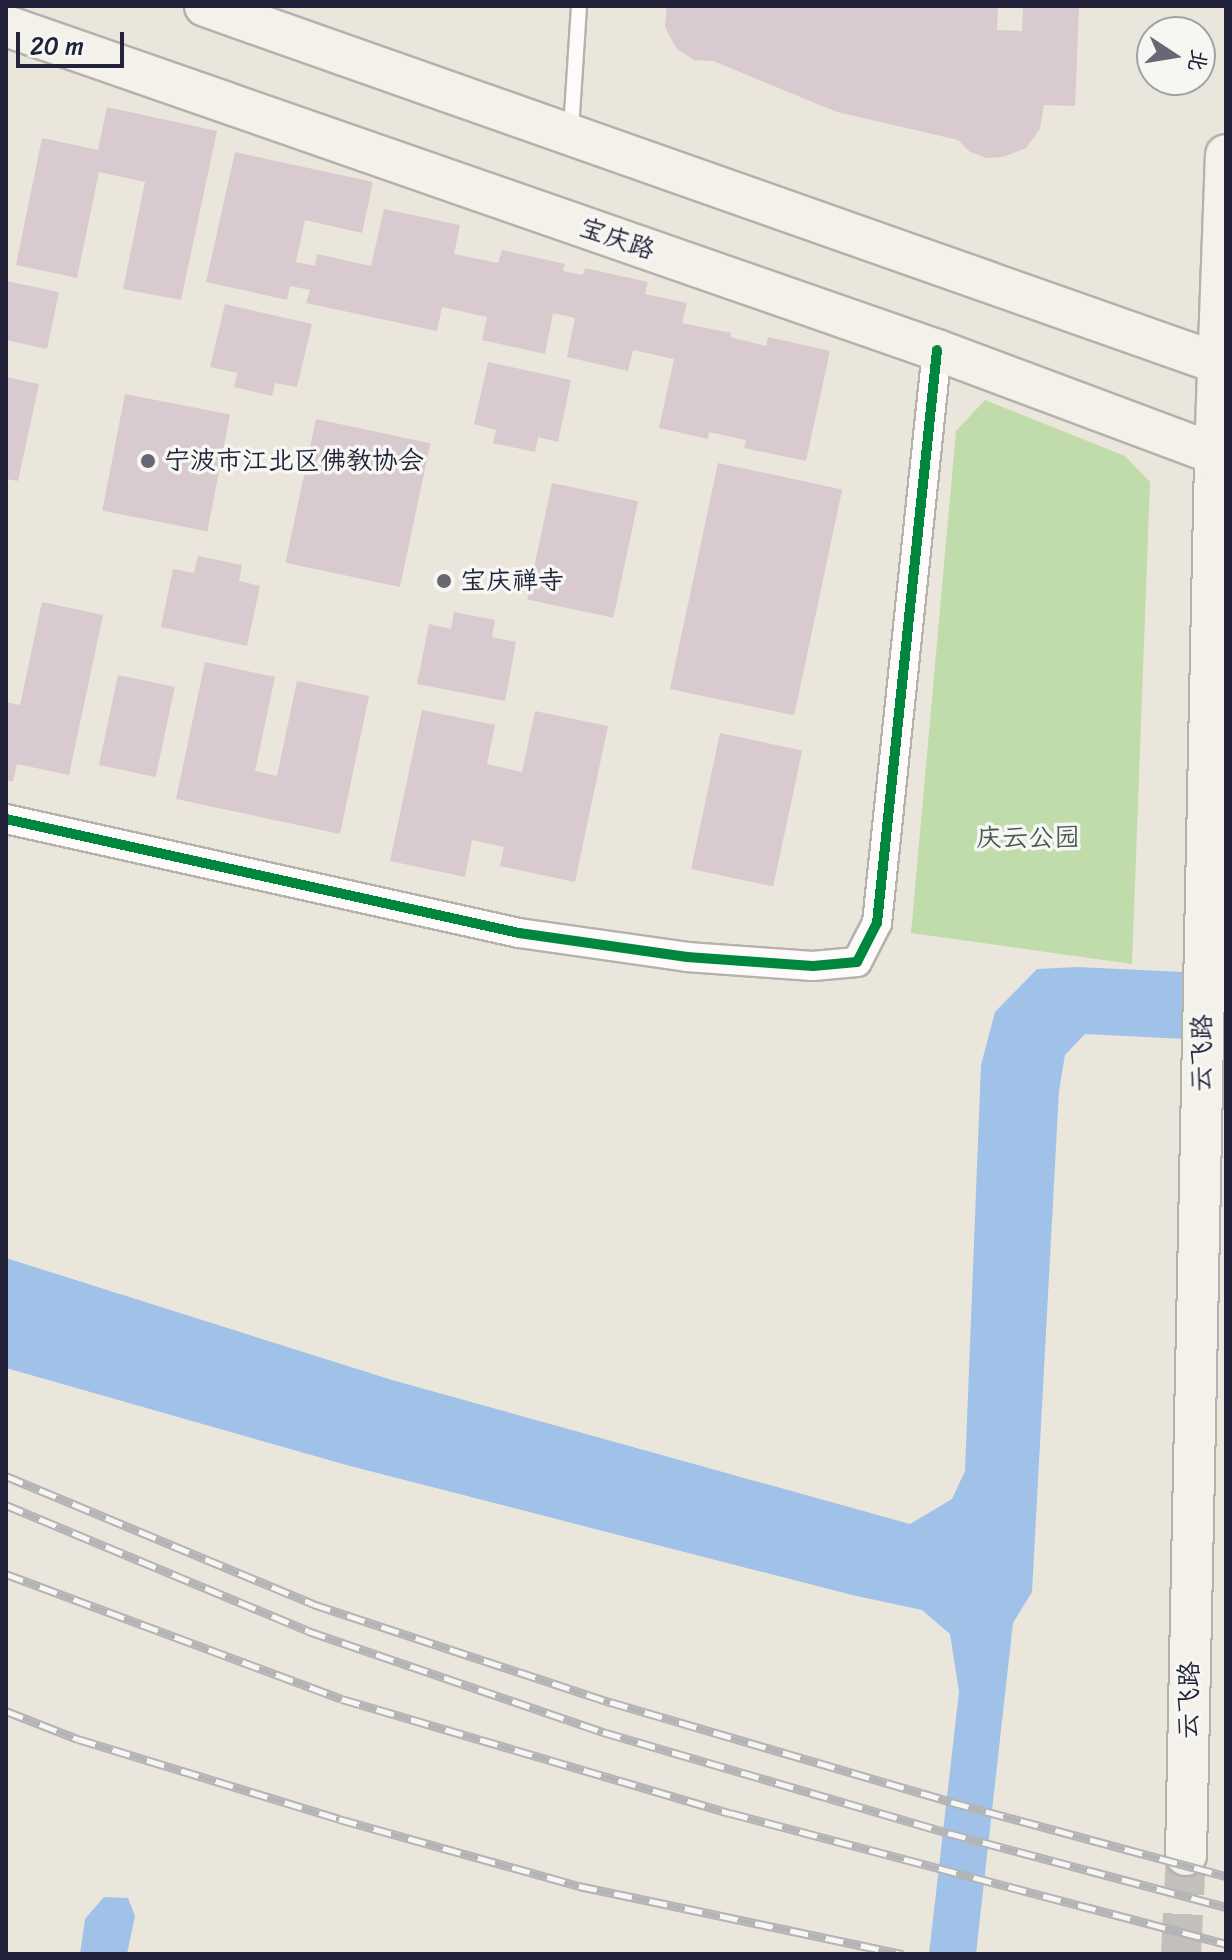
<!DOCTYPE html>
<meta charset="utf-8">
<style>
body{margin:0}
#map{position:relative;width:1232px;height:1960px;overflow:hidden;background:#ebe6db;font-family:Sriracha,"LXGW WenKai TC",sans-serif}
div>[style]{position:absolute}
[style*='--x']{left:calc(var(--x)*1px);top:calc(var(--y)*1px);width:calc(var(--w)*1px);rotate:calc(var(--a)*1deg)}
.green>*{inset:0;background:#c0dcab}
.water>*{inset:0;background:#a1c2e8}
.building>*{inset:0;background:#d8cace;transform-origin:0 0}
.secondary-tunnel>*{height:40px;margin-top:-20px;transform-origin:0;background:repeating-linear-gradient(90deg,#c3bfbb 0 40px,transparent 0 60px)}
.roads{filter:drop-shadow(2px 0 #b5b2ad) drop-shadow(-2px 0 #b5b2ad) drop-shadow(0 2px #b5b2ad) drop-shadow(0 -2px #b5b2ad)}
.lane>*{height:14px;margin:-7px;padding:0 7px;transform-origin:7px;border-radius:7px;background:#fcfbfa}
.street>*{height:28px;margin:-14px;padding:0 14px;transform-origin:14px;border-radius:14px;background:#fcfbfa}
.secondary>*{height:40px;margin:-20px;padding:0 20px;transform-origin:20px;border-radius:20px;background:#f4f1eb}
.rail>*{height:9px;margin-top:-4.5px;transform-origin:0;background:repeating-linear-gradient(90deg,#f6f6f2 0 18px,#b4b3b5 0 36px);box-sizing:border-box;border-block:2px solid #b4b3b5}
.cycleway>*{height:10px;margin:-5px;padding:0 5px;transform-origin:5px;border-radius:5px;background:#00873e}
.dots>*{width:22px;height:22px;translate:-50% -50%;box-sizing:border-box;border:4px solid #f6f6f2;border-radius:50%}
span{translate:-50% -50%;white-space:nowrap;text-align:center;line-height:1.15;-webkit-text-stroke:7px #f6f6f2;paint-order:stroke}
.street-label{font-size:26px;color:#22223b}
.poi-label{font-size:26px;color:#22223b}
.left{translate:0 -50%;text-align:left}
.park-label{font-size:26px;color:#475751}
.frame{position:absolute;inset:0;border:8px solid #22223b;pointer-events:none}
.north{position:absolute;left:1136px;top:16px;width:80px;height:80px;box-sizing:border-box;background:#f6f6f2;border:2px solid #a1a1a9;border-radius:50%;rotate:102deg;font-size:22px;font-weight:700;line-height:32px;text-align:center;color:#22223b}
.north::after{content:'';display:block;margin:auto;width:28px;height:36px;background:#686773;clip-path:polygon(50% 0,100% 100%,50% 72%,0 100%)}
.scale{position:absolute;left:16px;top:32px;width:108px;height:36px;box-sizing:border-box;border:4px solid #22223b;border-top:0;padding-left:10px;font-size:24px;line-height:28px;white-space:nowrap;color:#22223b;-webkit-text-stroke:6px #f6f6f2;paint-order:stroke}
</style>
<div id="map">
<div class="green">
<i style="clip-path:polygon(985px 400px,1125px 456px,1150px 482px,1132px 964px,911px 933px,956px 431px)"></i>
</div>
<div class="water">
<i style="clip-path:polygon(1077px 967px,1226px 974px,1226px 1041px,1085px 1034px,1065px 1055px,1059px 1091px,1032px 1592px,1013px 1623px,976px 1954px,929px 1954px,959px 1692px,950px 1634px,922px 1610px,852px 1595px,350px 1466px,6px 1368px,6px 1258px,392px 1380px,910px 1524px,952px 1499px,965px 1471px,981px 1065px,995px 1012px,1037px 969px)"></i>
<i style="clip-path:polygon(104px 1897px,128px 1898px,135px 1916px,127px 1954px,80px 1954px,85px 1919px)"></i>
</div>
<div class="building">
<i style="clip-path:polygon(667px 6px,998px 6px,997px 30px,1022px 31px,1023px 6px,1079px 6px,1075px 106px,1044px 105px,1040px 129px,1026px 148px,1003px 157px,987px 158px,970px 152px,958px 140px,837px 112px,713px 61px,694px 60px,677px 49px,670px 37px,665px 26px)"></i>
<i style="clip-path:polygon(107px 107px,217px 131px,181px 300px,123px 289px,145px 182px,99px 172px,77px 278px,16px 265px,42px 138px,98px 150px)"></i>
<i style="clip-path:polygon(235px 152px,373px 182px,362px 233px,305px 220px,296px 262px,315px 266px,317px 254px,371px 266px,384px 209px,460px 225px,454px 254px,498px 263px,502px 250px,565px 264px,563px 271px,583px 275px,585px 268px,648px 282px,645px 294px,687px 303px,682px 323px,731px 333px,730px 337px,766px 346px,768px 337px,830px 351px,806px 461px,744px 448px,746px 440px,709px 432px,708px 439px,659px 428px,674px 359px,633px 350px,628px 371px,567px 357px,575px 318px,553px 313px,545px 354px,482px 340px,487px 317px,442px 307px,437px 331px,306px 303px,310px 290px,290px 286px,287px 300px,206px 282px)"></i>
<i style="clip-path:polygon(6px 281px,59px 292px,47px 349px,6px 340px)"></i>
<i style="clip-path:polygon(225px 304px,312px 324px,297px 387px,275px 383px,272px 396px,234px 387px,237px 373px,210px 367px)"></i>
<i style="clip-path:polygon(488px 362px,571px 380px,558px 442px,538px 437px,535px 452px,493px 443px,496px 430px,474px 424px)"></i>
<i style="clip-path:polygon(6px 377px,39px 384px,18px 481px,6px 479px)"></i>
<i style="left:125px;top:394px;width:107px;height:119px;rotate:11deg"></i>
<i style="left:316px;top:419px;width:117px;height:147px;rotate:12deg"></i>
<i style="left:718px;top:463px;width:127px;height:231px;rotate:12deg"></i>
<i style="left:552px;top:483px;width:88px;height:119px;rotate:12deg"></i>
<i style="clip-path:polygon(198px 556px,242px 565px,239px 581px,260px 586px,247px 646px,161px 627px,173px 569px,194px 573px)"></i>
<i style="clip-path:polygon(42px 602px,103px 615px,69px 775px,17px 764px,13px 782px,6px 780px,6px 702px,20px 705px)"></i>
<i style="clip-path:polygon(454px 612px,495px 620px,492px 637px,516px 642px,505px 701px,417px 684px,429px 624px,451px 629px)"></i>
<i style="clip-path:polygon(205px 662px,275px 677px,255px 771px,277px 776px,297px 681px,369px 696px,340px 834px,176px 799px)"></i>
<i style="left:118px;top:675px;width:58px;height:92px;rotate:12deg"></i>
<i style="clip-path:polygon(422px 710px,495px 725px,487px 764px,522px 772px,535px 711px,608px 726px,575px 882px,500px 866px,504px 847px,472px 840px,465px 877px,390px 861px)"></i>
<i style="left:720px;top:733px;width:84px;height:139px;rotate:12deg"></i>
</div>
<div class="secondary-tunnel">
<i style="--x:1181;--y:1954;--w:99;--a:-87.1"></i>
</div>
<div class="roads">
<div class="lane">
<i style="--x:571;--y:130;--w:124;--a:-86.3"></i>
</div>
<div class="street">
<i style="--x:6;--y:819;--w:526;--a:12.53"></i>
<i style="--x:519;--y:933;--w:170;--a:8.1"></i>
<i style="--x:687;--y:957;--w:126;--a:4.1"></i>
<i style="--x:813;--y:966;--w:44;--a:-5.2"></i>
<i style="--x:857;--y:962;--w:44;--a:-62.9"></i>
<i style="--x:877;--y:923;--w:576;--a:-84.02"></i>
</div>
<div class="secondary">
<i style="--x:205;--y:6;--w:1083;--a:19.42"></i>
<i style="--x:6;--y:26;--w:986;--a:19.19"></i>
<i style="--x:937;--y:350;--w:309;--a:20.5"></i>
<i style="--x:1186;--y:1855;--w:1401;--a:-88.81"></i>
<i style="--x:1215;--y:454;--w:299;--a:-87.9"></i>
</div>
</div>
<div class="rail">
<i style="--x:6;--y:1476;--w:333;--a:22.6"></i>
<i style="--x:313;--y:1604;--w:313;--a:18.3"></i>
<i style="--x:610;--y:1702;--w:355;--a:16.3"></i>
<i style="--x:951;--y:1802;--w:285;--a:15.1"></i>
<i style="--x:6;--y:1505;--w:327;--a:22.6"></i>
<i style="--x:308;--y:1631;--w:312;--a:18.9"></i>
<i style="--x:603;--y:1732;--w:359;--a:16.3"></i>
<i style="--x:948;--y:1833;--w:288;--a:14.9"></i>
<i style="--x:6;--y:1574;--w:358;--a:20.4"></i>
<i style="--x:342;--y:1699;--w:404;--a:16.4"></i>
<i style="--x:730;--y:1813;--w:513;--a:14.79"></i>
<i style="--x:6;--y:1711;--w:77;--a:21.3"></i>
<i style="--x:78;--y:1739;--w:273;--a:17"></i>
<i style="--x:339;--y:1819;--w:249;--a:15.6"></i>
<i style="--x:579;--y:1886;--w:331;--a:11.9"></i>
</div>
<div class="cycleway">
<i style="--x:6;--y:819;--w:526;--a:12.53"></i>
<i style="--x:519;--y:933;--w:170;--a:8.1"></i>
<i style="--x:687;--y:957;--w:126;--a:4.1"></i>
<i style="--x:813;--y:966;--w:44;--a:-5.2"></i>
<i style="--x:857;--y:962;--w:44;--a:-62.9"></i>
<i style="--x:877;--y:923;--w:576;--a:-84.02"></i>
</div>
<div class="dots">
<i style="left:148px;top:461px;background:#686773"></i>
<i style="left:444px;top:581px;background:#686773"></i>
</div>
<div class="street-label">
<span style="left:617px;top:239px;rotate:19deg">宝庆路</span>
<span style="left:1202px;top:1053px;rotate:-89deg">云飞路</span>
<span style="left:1189px;top:1700px;rotate:-89deg">云飞路</span>
</div>
<div class="poi-label">
<span class="left" style="left:164px;top:461px">宁波市江北区佛教协会</span>
<span class="left" style="left:460px;top:581px">宝庆禅寺</span>
</div>
<div class="park-label">
<span style="left:1028px;top:838px">庆云公园</span>
</div>
<div class="frame"></div>
<div class="north">北</div>
<div class="scale">20 m</div>
</div>
